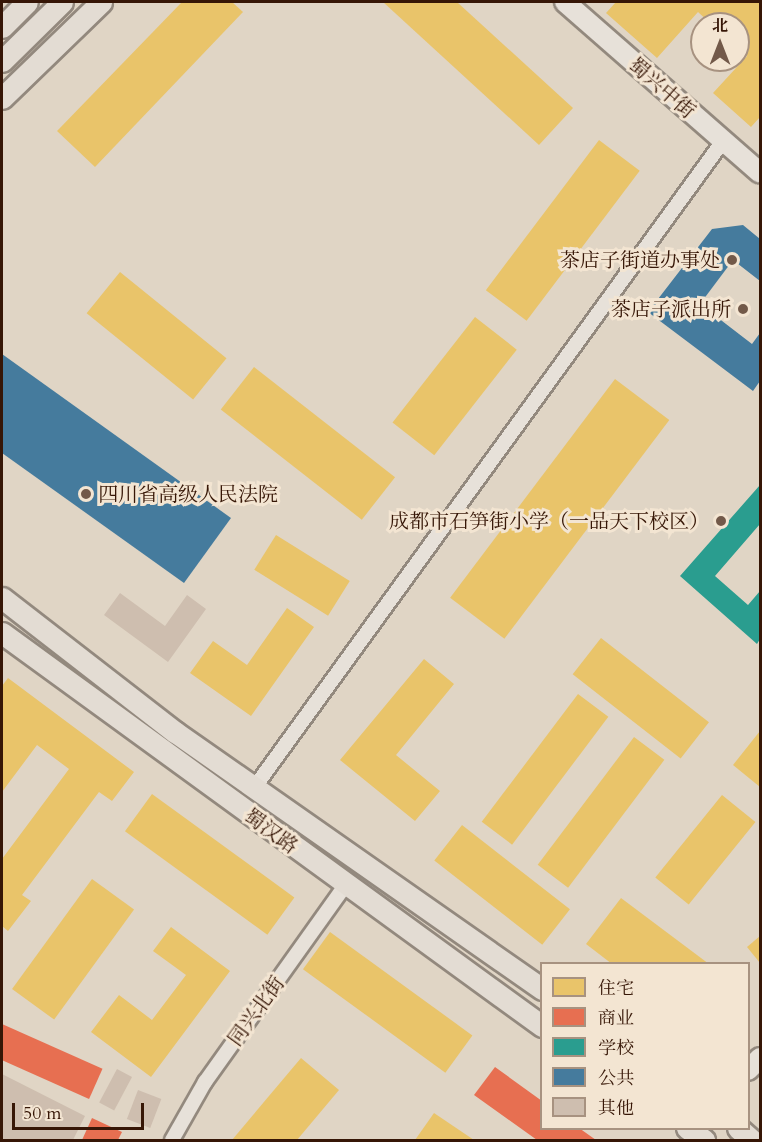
<!DOCTYPE html>
<meta charset="utf-8">
<style>
body{margin:0}
#map{position:relative;width:762px;height:1142px;overflow:hidden;background:#e0d5c5;font-family:Cardo,"Noto Serif SC",serif}
div>[style]{position:absolute}
[style*='--x']{left:calc(var(--x)*1px);top:calc(var(--y)*1px);width:calc(var(--w)*1px);rotate:calc(var(--a)*1deg)}
.homes>*{inset:0;background:#e9c46a;transform-origin:0 0}
.shops>*{inset:0;background:#e76f51;transform-origin:0 0}
.schools>*{inset:0;background:#2a9d8f}
.public>*{inset:0;background:#457b9d}
.building>*{inset:0;background:#cebeaf;transform-origin:0 0}
.roads{filter:drop-shadow(2px 0 #93897e) drop-shadow(-2px 0 #93897e) drop-shadow(0 2px #93897e) drop-shadow(0 -2px #93897e)}
.street>*{height:14px;margin:-7px;padding:0 7px;transform-origin:7px;border-radius:7px;background:#e7e1d9}
.secondary>*{height:20px;margin:-10px;padding:0 10px;transform-origin:10px;border-radius:10px;background:#e7e1d9}
.primary>*{height:21px;margin:-10.5px;padding:0 10.5px;transform-origin:10.5px;border-radius:10.5px;background:#e3dcd3}
.dots>*{width:16px;height:16px;translate:-50% -50%;box-sizing:border-box;border:3px solid #f3e5d2;border-radius:50%}
span{translate:-50% -50%;white-space:nowrap;text-align:center;line-height:1.15;-webkit-text-stroke:6px #f3e5d2;paint-order:stroke}
.street-label{font-size:20px;color:#361606}
.poi-label{font-size:20px;color:#361606}
.right{translate:-100% -50%;text-align:right}
.left{translate:0 -50%;text-align:left}
.frame{position:absolute;inset:0;border:3px solid #361606;pointer-events:none}
.legend{position:absolute;left:540px;top:962px;width:210px;height:168px;box-sizing:border-box;background:#f3e5d2;border:2px solid #a79280;margin:0;padding:8px 10px;list-style:none;font-size:18px;color:#361606}
.legend li{display:flex;align-items:center;gap:12px;height:30px}
.legend b{width:30px;border:2px solid #a79280}
.north{position:absolute;left:690px;top:12px;width:60px;height:60px;box-sizing:border-box;background:#f3e5d2;border:2px solid #a79280;border-radius:50%;rotate:0deg;font-size:16px;font-weight:700;line-height:24px;text-align:center;color:#361606}
.north::after{content:'';display:block;margin:auto;width:21px;height:27px;background:#725949;clip-path:polygon(50% 0,100% 100%,50% 72%,0 100%)}
.scale{position:absolute;left:12px;top:1103px;width:132px;height:27px;box-sizing:border-box;border:3px solid #361606;border-top:0;padding-left:8px;font-size:18px;line-height:21px;white-space:nowrap;color:#361606;-webkit-text-stroke:4px #f3e5d2;paint-order:stroke}
</style>
<div id="map">
<div class="homes">
<i style="clip-path:polygon(182px 2px,232px 2px,243px 12px,95px 167px,57px 131px)"></i>
<i style="clip-path:polygon(383px 2px,457px 2px,573px 108px,539px 145px)"></i>
<i style="clip-path:polygon(616px 2px,760px 2px,760px 117px,751px 127px,713px 93px,747px 56px,738px 48px,738px 24px,711px 24px,698px 12px,657px 58px,606px 13px)"></i>
<i style="left:599px;top:140px;width:51px;height:188px;rotate:37deg"></i>
<i style="left:120px;top:272px;width:137px;height:53px;rotate:39deg"></i>
<i style="left:475px;top:317px;width:53px;height:134px;rotate:38deg"></i>
<i style="left:254px;top:367px;width:179px;height:54px;rotate:38deg"></i>
<i style="left:615px;top:379px;width:68px;height:274px;rotate:37deg"></i>
<i style="left:276px;top:535px;width:87px;height:41px;rotate:32deg"></i>
<i style="clip-path:polygon(287px 608px,314px 627px,251px 716px,190px 673px,213px 641px,247px 665px)"></i>
<i style="left:601px;top:638px;width:137px;height:46px;rotate:38deg"></i>
<i style="clip-path:polygon(424px 659px,454px 684px,396px 755px,440px 791px,415px 821px,340px 760px)"></i>
<i style="clip-path:polygon(8px 678px,134px 772px,112px 801px,99px 792px,22px 895px,31px 901px,8px 931px,2px 926px,2px 859px,69px 769px,37px 745px,2px 792px,2px 686px)"></i>
<i style="left:578px;top:694px;width:38px;height:160px;rotate:37deg"></i>
<i style="clip-path:polygon(760px 731px,760px 787px,733px 765px)"></i>
<i style="left:634px;top:737px;width:38px;height:160px;rotate:37deg"></i>
<i style="left:152px;top:794px;width:176px;height:46px;rotate:36deg"></i>
<i style="left:722px;top:795px;width:43px;height:106px;rotate:39deg"></i>
<i style="left:462px;top:825px;width:137px;height:45px;rotate:38deg"></i>
<i style="left:92px;top:879px;width:52px;height:136px;rotate:36deg"></i>
<i style="clip-path:polygon(621px 898px,709px 964px,612px 964px,586px 944px)"></i>
<i style="clip-path:polygon(171px 927px,230px 971px,151px 1077px,91px 1032px,119px 995px,152px 1020px,186px 975px,153px 951px)"></i>
<i style="left:330px;top:932px;width:176px;height:46px;rotate:36deg"></i>
<i style="clip-path:polygon(760px 936px,760px 963px,747px 947px)"></i>
<i style="clip-path:polygon(301px 1058px,339px 1090px,297px 1140px,232px 1140px)"></i>
<i style="clip-path:polygon(434px 1113px,474px 1140px,415px 1140px)"></i>
</div>
<div class="shops">
<i style="left:2px;top:1024px;width:110px;height:33px;rotate:24deg"></i>
<i style="clip-path:polygon(495px 1067px,542px 1101px,542px 1128px,579px 1128px,596px 1140px,537px 1140px,474px 1095px)"></i>
<i style="clip-path:polygon(92px 1118px,122px 1132px,118px 1140px,82px 1140px)"></i>
</div>
<div class="schools">
<i style="clip-path:polygon(760px 485px,760px 524px,715px 576px,748px 605px,760px 591px,760px 639px,757px 644px,680px 576px)"></i>
</div>
<div class="public">
<i style="clip-path:polygon(743px 225px,760px 239px,760px 281px,733px 260px,700px 304px,752px 344px,760px 333px,760px 381px,753px 391px,648px 312px,712px 229px)"></i>
<i style="clip-path:polygon(2px 354px,231px 518px,184px 583px,2px 453px)"></i>
</div>
<div class="building">
<i style="clip-path:polygon(120px 593px,165px 626px,187px 595px,206px 609px,168px 662px,104px 615px)"></i>
<i style="left:117px;top:1069px;width:17px;height:38px;rotate:28deg"></i>
<i style="clip-path:polygon(2px 1074px,85px 1116px,73px 1140px,2px 1140px)"></i>
<i style="left:138px;top:1090px;width:25px;height:31px;rotate:21deg"></i>
</div>
<div class="roads">
<div class="street">
<i style="--x:254;--y:788;--w:799;--a:-54.06"></i>
<i style="--x:172;--y:1140;--w:67;--a:-60.4"></i>
<i style="--x:205;--y:1082;--w:241;--a:-54.5"></i>
</div>
<div class="secondary">
<i style="--x:565;--y:2;--w:259;--a:41.2"></i>
<i style="--x:748;--y:1070;--w:17;--a:-45"></i>
</div>
<div class="primary">
<i style="--x:2;--y:27;--w:35;--a:-45"></i>
<i style="--x:2;--y:61;--w:84;--a:-44.5"></i>
<i style="--x:2;--y:98;--w:138;--a:-44.1"></i>
<i style="--x:2;--y:598;--w:219;--a:37.8"></i>
<i style="--x:175;--y:732;--w:448;--a:35"></i>
<i style="--x:2;--y:633;--w:668;--a:36.05"></i>
<i style="--x:687;--y:1128;--w:21;--a:35"></i>
<i style="--x:738;--y:1128;--w:18;--a:41"></i>
</div>
</div>
<div class="dots">
<i style="left:732px;top:260px;background:#725949"></i>
<i style="left:743px;top:309px;background:#725949"></i>
<i style="left:86px;top:494px;background:#725949"></i>
<i style="left:721px;top:521px;background:#725949"></i>
</div>
<div class="street-label">
<span style="left:662px;top:88px;rotate:41deg">蜀兴中街</span>
<span style="left:271px;top:831px;rotate:36deg">蜀汉路</span>
<span style="left:256px;top:1011px;rotate:-54deg">同兴北街</span>
</div>
<div class="poi-label">
<span class="right" style="left:720px;top:260px">茶店子街道办事处</span>
<span class="right" style="left:731px;top:309px">茶店子派出所</span>
<span class="left" style="left:98px;top:494px">四川省高级人民法院</span>
<span class="right" style="left:709px;top:521px">成都市石笋街小学（一品天下校区）</span>
</div>
<div class="frame"></div>
<ul class="legend">
<li><b style="height:16px;background:#e9c46a"></b>住宅</li>
<li><b style="height:16px;background:#e76f51"></b>商业</li>
<li><b style="height:16px;background:#2a9d8f"></b>学校</li>
<li><b style="height:16px;background:#457b9d"></b>公共</li>
<li><b style="height:16px;background:#cebeaf"></b>其他</li>
</ul>
<div class="north">北</div>
<div class="scale">50 m</div>
</div>
